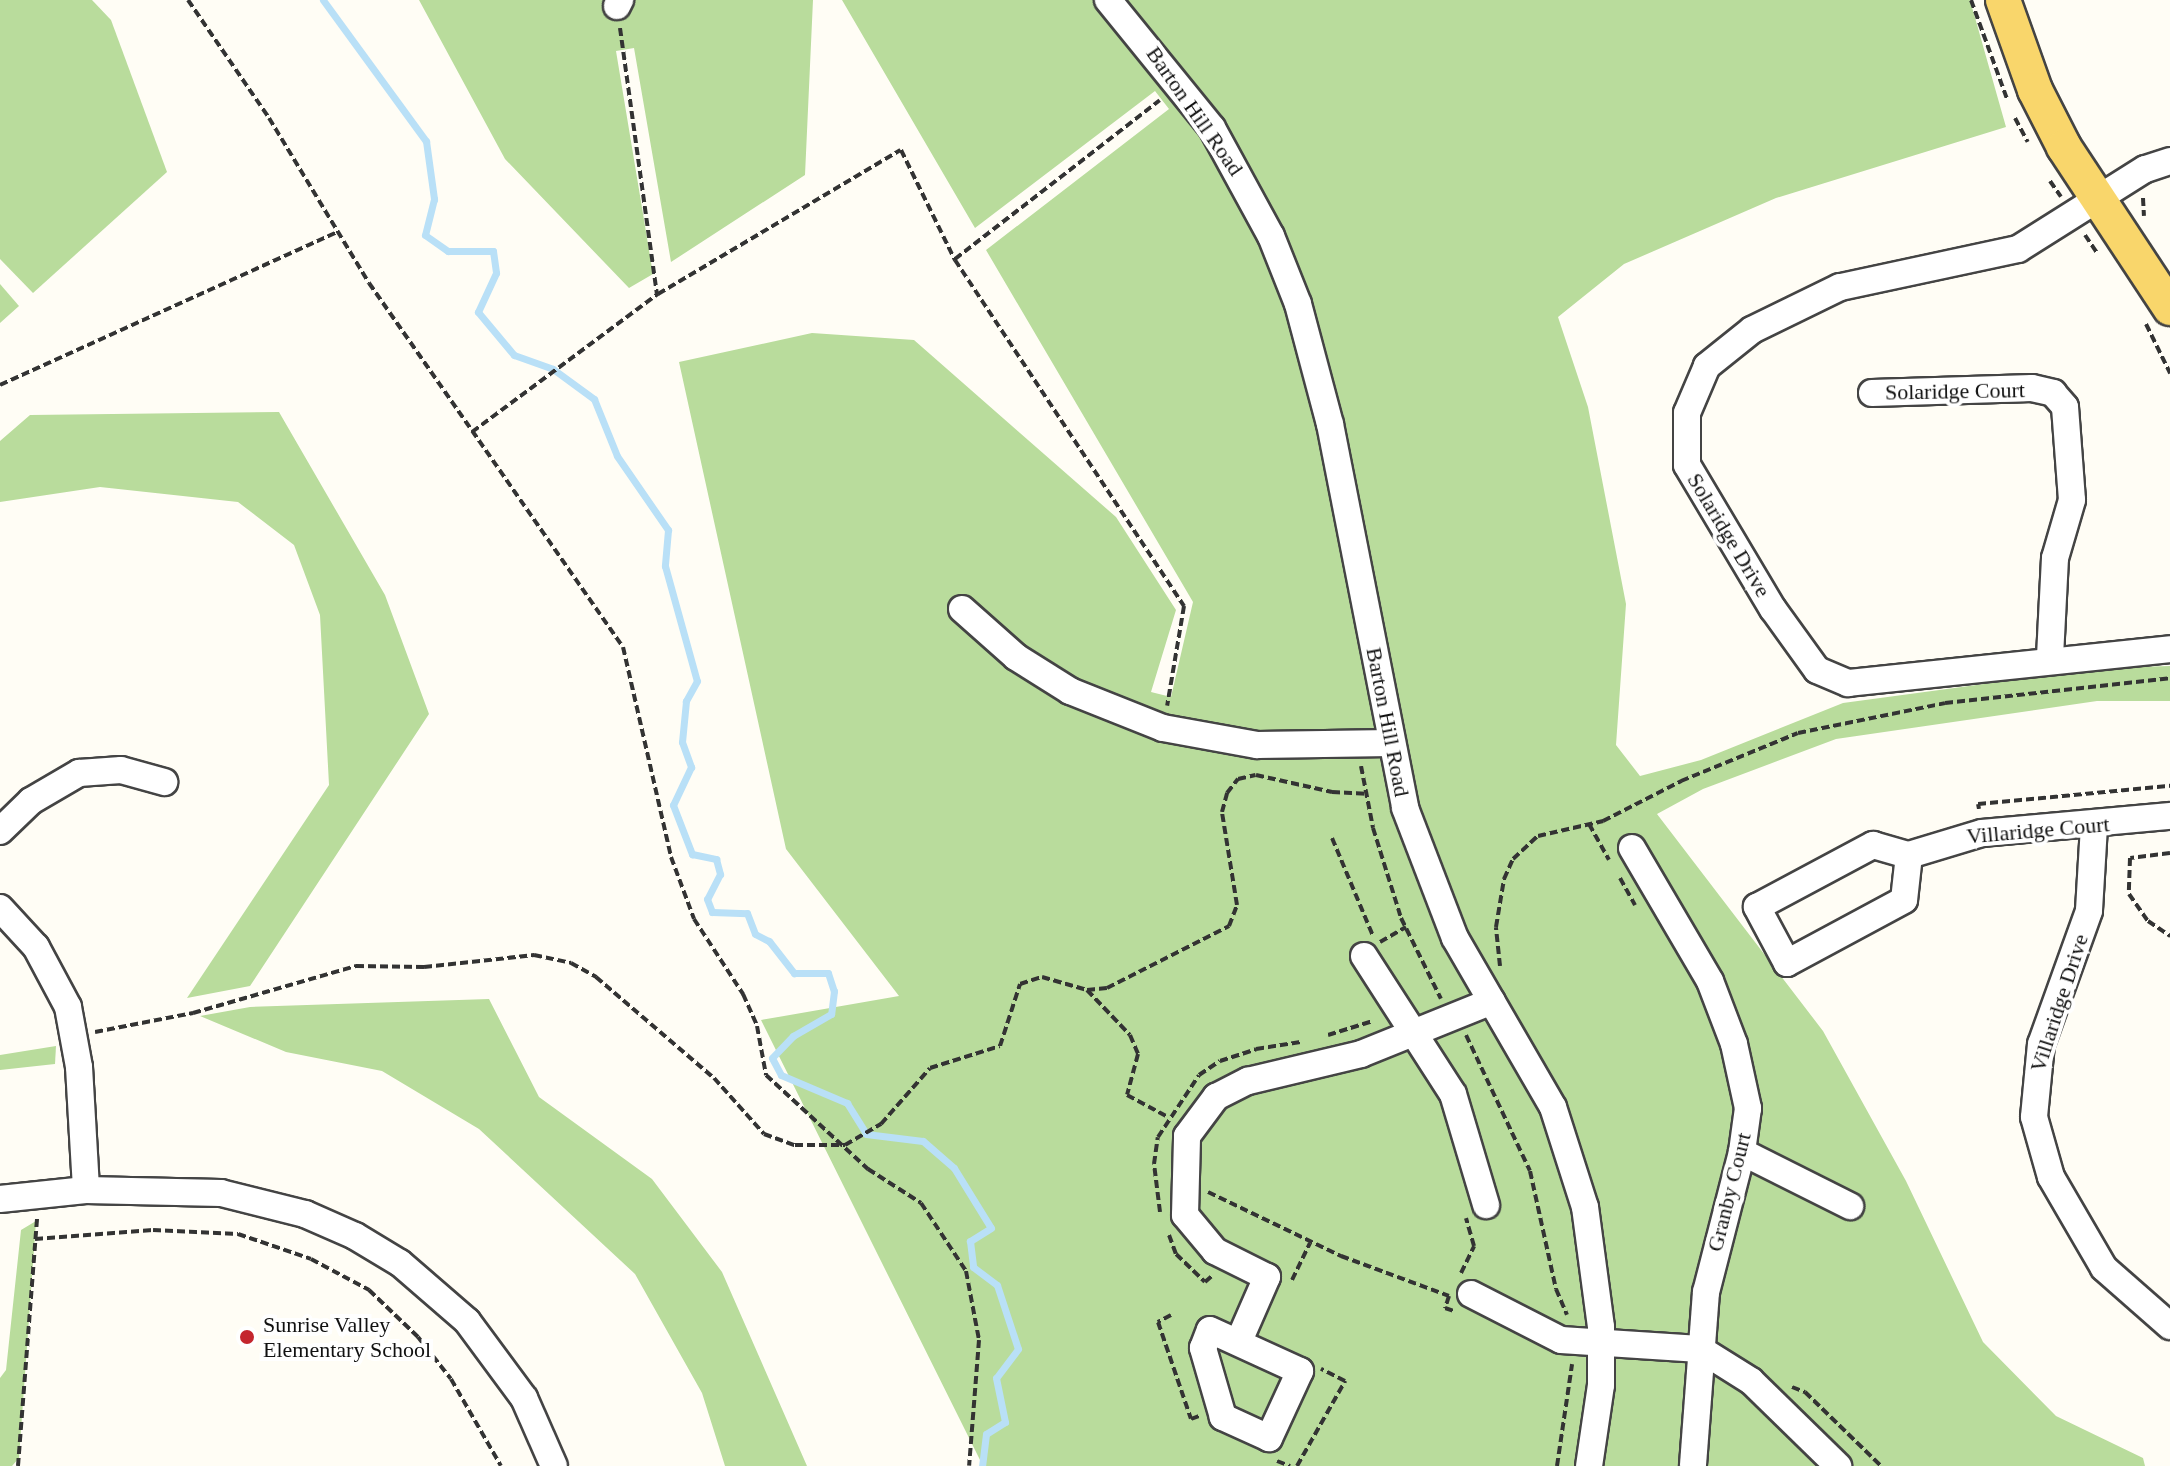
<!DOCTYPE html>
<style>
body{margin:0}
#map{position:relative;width:2170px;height:1466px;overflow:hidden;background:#fffdf5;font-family:"Times New Roman",serif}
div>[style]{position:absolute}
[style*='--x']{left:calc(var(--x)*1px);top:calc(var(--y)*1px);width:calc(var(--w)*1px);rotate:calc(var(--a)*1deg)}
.forest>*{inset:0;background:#b9dc9c}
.stream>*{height:7px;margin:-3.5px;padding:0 3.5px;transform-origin:3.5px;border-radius:3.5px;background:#b9e0f7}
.path>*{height:4px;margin-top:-2px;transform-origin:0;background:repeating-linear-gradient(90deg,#333 0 8px,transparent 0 12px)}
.roads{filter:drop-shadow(2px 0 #444) drop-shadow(-2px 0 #444) drop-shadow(0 2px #444) drop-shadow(0 -2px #444)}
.minor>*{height:26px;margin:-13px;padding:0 13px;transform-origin:13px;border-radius:13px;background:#fff}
.major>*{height:34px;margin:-17px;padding:0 17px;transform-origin:17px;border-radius:17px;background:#f9d66b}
.dots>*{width:22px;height:22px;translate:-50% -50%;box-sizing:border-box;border:4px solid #fff;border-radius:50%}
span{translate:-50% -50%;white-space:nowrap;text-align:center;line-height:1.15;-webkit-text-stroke:8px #fff;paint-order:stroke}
.street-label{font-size:22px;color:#111}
.poi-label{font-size:22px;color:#111}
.left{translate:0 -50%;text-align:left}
</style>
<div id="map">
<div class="forest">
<i style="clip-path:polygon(0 0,92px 0,111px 20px,167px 172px,33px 293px,0 259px)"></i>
<i style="clip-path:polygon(419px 0,813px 0,805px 175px,671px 262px,634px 48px,616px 51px,653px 274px,629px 288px,505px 159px)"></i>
<i style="clip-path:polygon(842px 0,1970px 0,2006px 127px,1776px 198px,1624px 264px,1558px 317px,1588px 407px,1626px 604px,1616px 745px,1640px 776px,1701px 760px,1843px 703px,2103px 668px,2170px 666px,2170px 701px,2097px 701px,1836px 739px,1703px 789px,1657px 814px,1823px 1031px,1906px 1181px,1983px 1342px,2056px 1416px,2143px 1458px,2145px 1466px,983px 1466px,761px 1020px,899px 996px,786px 849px,679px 362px,812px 333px,914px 340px,1116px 517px,1176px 610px,1151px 692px,1171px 697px,1193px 602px,986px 250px,1169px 109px,1155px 91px,975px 228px)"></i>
<i style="clip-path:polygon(0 284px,19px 306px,0 323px)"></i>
<i style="clip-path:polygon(279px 412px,385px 595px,429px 714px,250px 986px,187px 998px,329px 785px,320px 615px,294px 545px,238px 502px,100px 487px,0 502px,0 441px,30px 415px)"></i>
<i style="clip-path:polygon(489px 999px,539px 1097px,652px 1179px,722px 1272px,807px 1466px,725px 1466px,702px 1393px,635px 1274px,479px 1129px,382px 1071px,286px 1052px,200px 1016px,250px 1007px)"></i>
<i style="clip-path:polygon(56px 1046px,55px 1064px,0 1070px,0 1055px)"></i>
<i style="clip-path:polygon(36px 1221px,19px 1458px,12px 1466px,0 1466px,0 1378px,6px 1370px,21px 1230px)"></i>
</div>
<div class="stream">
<i style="--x:323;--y:0;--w:175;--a:53.9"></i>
<i style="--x:426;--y:141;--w:59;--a:82.1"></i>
<i style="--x:434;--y:199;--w:37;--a:104"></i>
<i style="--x:425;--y:235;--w:28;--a:35"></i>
<i style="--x:448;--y:251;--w:45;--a:0"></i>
<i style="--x:493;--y:251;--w:22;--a:82"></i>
<i style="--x:496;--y:273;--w:43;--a:114.8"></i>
<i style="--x:478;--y:312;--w:56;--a:50.1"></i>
<i style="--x:514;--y:355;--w:41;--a:19.7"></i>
<i style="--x:553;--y:369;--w:51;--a:36.2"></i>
<i style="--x:594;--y:399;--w:61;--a:68"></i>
<i style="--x:617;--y:456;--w:90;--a:55.4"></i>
<i style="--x:668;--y:530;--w:36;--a:95"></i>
<i style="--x:665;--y:566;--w:119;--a:74.5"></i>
<i style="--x:697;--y:681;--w:23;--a:119"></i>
<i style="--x:686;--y:701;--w:41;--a:95.6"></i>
<i style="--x:682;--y:742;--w:27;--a:70"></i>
<i style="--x:691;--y:767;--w:42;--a:115.3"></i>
<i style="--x:673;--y:805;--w:53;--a:68.8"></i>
<i style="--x:692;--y:854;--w:25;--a:12"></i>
<i style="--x:716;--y:859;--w:16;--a:75"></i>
<i style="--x:720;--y:874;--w:28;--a:117"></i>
<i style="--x:707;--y:899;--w:14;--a:69"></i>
<i style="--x:712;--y:912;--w:35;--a:2"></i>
<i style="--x:747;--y:913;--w:22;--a:69"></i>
<i style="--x:755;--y:934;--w:16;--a:27"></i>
<i style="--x:769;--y:941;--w:41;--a:52"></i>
<i style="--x:794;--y:973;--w:34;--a:0"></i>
<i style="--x:828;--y:973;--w:19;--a:72"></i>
<i style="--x:834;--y:991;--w:23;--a:97"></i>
<i style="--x:831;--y:1014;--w:44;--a:149.9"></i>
<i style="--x:793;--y:1036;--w:30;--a:134"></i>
<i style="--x:772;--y:1058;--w:19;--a:62"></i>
<i style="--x:781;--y:1075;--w:72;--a:23"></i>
<i style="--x:847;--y:1103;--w:36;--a:58"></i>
<i style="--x:866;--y:1134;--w:57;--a:7"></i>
<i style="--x:923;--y:1141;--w:41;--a:41.1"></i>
<i style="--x:954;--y:1168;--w:70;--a:58.3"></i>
<i style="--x:991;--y:1228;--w:25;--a:148"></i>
<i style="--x:970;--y:1241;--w:26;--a:83"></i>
<i style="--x:973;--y:1267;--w:30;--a:37"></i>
<i style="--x:997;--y:1285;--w:67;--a:71.8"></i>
<i style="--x:1018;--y:1349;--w:36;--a:127"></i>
<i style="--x:996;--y:1378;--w:45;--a:78.4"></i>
<i style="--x:1005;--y:1422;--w:22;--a:148"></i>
<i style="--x:986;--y:1434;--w:32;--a:97"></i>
</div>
<div class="path">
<i style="--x:188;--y:0;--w:143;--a:55.5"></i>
<i style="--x:269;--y:118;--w:193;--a:58.8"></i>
<i style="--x:369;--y:283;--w:444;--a:55.1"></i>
<i style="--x:623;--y:647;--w:215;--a:77.1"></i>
<i style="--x:671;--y:857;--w:66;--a:69.6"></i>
<i style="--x:694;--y:919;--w:90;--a:56.8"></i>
<i style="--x:743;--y:994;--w:35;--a:66"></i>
<i style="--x:757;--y:1026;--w:50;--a:79.6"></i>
<i style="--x:766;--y:1075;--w:139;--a:42.7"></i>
<i style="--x:868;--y:1169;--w:63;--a:32.7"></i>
<i style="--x:921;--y:1203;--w:82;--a:56.5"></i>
<i style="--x:966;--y:1271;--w:70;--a:79.3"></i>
<i style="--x:979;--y:1340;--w:126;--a:94.5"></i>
<i style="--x:1971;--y:0;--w:105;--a:70"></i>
<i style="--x:620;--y:28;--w:268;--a:82.1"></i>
<i style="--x:2015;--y:118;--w:27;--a:62"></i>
<i style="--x:2050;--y:181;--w:19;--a:55"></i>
<i style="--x:2143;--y:198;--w:18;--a:87"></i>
<i style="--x:2085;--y:235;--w:23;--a:56"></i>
<i style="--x:955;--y:259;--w:259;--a:-37.8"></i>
<i style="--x:2146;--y:324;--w:55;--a:63.9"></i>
<i style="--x:0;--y:385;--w:371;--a:-24.4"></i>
<i style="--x:472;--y:432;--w:232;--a:-36.6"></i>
<i style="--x:658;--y:294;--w:282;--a:-30.7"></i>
<i style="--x:901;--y:150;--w:123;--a:63.9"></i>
<i style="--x:955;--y:260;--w:415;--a:56.5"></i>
<i style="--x:1184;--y:606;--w:101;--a:99.6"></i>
<i style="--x:1361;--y:766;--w:63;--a:79"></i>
<i style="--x:1373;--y:828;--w:94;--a:72.7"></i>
<i style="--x:1401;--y:918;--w:90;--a:63.7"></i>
<i style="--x:1979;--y:809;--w:5;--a:-101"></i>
<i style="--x:1978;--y:804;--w:193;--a:-5.4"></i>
<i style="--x:1589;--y:824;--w:41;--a:60.9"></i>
<i style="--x:1332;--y:838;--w:106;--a:67.3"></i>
<i style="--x:2170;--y:853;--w:40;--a:172.9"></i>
<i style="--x:2130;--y:858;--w:36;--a:92"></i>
<i style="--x:2129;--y:894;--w:33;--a:55"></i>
<i style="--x:2148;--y:921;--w:27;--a:34"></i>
<i style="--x:1620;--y:878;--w:31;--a:61"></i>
<i style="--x:1380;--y:942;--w:30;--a:-30"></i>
<i style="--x:1500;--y:966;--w:39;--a:-96"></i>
<i style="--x:1496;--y:927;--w:49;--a:-80.5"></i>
<i style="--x:1504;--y:879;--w:22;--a:-66"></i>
<i style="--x:1513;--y:859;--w:34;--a:-43"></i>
<i style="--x:1538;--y:836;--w:67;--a:-13"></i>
<i style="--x:1603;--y:821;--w:88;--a:-27.1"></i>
<i style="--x:1681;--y:781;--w:126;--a:-22.3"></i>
<i style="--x:1798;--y:733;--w:150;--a:-11.5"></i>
<i style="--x:1945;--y:703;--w:226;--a:-6.3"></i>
<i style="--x:1087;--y:990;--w:62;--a:46.3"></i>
<i style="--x:1130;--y:1035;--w:21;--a:67"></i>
<i style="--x:1138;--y:1054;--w:42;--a:105"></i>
<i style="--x:1127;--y:1095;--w:47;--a:28.2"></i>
<i style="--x:95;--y:1032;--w:100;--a:-11"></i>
<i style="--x:193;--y:1013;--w:170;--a:-16.1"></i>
<i style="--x:356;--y:966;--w:68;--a:0.8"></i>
<i style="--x:424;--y:967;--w:111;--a:-6.2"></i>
<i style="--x:534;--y:955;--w:38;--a:12"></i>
<i style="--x:571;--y:963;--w:29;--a:29"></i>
<i style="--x:596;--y:977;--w:155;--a:40.6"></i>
<i style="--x:714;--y:1078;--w:75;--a:48.2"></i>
<i style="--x:764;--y:1134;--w:33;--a:20"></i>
<i style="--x:795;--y:1145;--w:50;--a:0"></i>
<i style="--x:845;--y:1145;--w:42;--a:-30.3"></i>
<i style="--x:881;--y:1124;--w:74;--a:-48.8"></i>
<i style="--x:930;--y:1068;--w:73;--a:-17.4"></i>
<i style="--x:1000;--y:1046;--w:65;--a:-72.1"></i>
<i style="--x:1020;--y:984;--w:23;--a:-18"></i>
<i style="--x:1042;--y:977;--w:47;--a:16.1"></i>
<i style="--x:1087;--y:990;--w:20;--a:-6"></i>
<i style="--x:1107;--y:988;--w:137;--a:-26.9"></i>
<i style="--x:1229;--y:926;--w:22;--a:-69"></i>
<i style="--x:1237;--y:905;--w:94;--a:-99.2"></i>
<i style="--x:1222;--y:812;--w:20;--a:-75"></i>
<i style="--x:1227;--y:793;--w:18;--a:-52"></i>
<i style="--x:1238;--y:779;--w:18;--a:-13"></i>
<i style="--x:1256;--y:775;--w:78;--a:12.6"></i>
<i style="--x:1332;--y:792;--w:34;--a:3"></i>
<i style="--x:1328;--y:1035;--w:47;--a:-17.3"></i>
<i style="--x:1466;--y:1035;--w:150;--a:64.8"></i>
<i style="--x:1530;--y:1171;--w:121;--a:77.6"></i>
<i style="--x:1556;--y:1289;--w:28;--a:67"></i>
<i style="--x:1208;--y:1192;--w:148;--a:25.7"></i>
<i style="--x:1341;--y:1256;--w:115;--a:20.3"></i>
<i style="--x:1449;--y:1296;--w:13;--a:108"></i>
<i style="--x:1445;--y:1308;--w:9;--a:18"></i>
<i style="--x:1160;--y:1212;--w:48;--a:-97.1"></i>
<i style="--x:1154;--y:1164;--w:27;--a:-82"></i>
<i style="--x:1158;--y:1137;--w:74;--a:-56.5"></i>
<i style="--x:1199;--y:1075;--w:25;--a:-34"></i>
<i style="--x:1220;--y:1061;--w:38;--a:-18"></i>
<i style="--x:1256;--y:1049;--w:45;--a:-9"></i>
<i style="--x:1169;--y:1235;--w:20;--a:70"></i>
<i style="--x:1176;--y:1254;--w:40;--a:44"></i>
<i style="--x:1205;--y:1282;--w:11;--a:-41"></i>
<i style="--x:35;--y:1239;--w:118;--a:-4.4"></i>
<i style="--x:153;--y:1230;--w:85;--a:2.7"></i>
<i style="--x:238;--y:1234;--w:77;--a:18.9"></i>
<i style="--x:311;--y:1259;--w:66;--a:28.1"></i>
<i style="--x:369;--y:1290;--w:68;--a:43.8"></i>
<i style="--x:418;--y:1337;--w:53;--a:51.8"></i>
<i style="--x:451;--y:1379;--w:100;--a:60.1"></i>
<i style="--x:1461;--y:1273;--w:30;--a:-64"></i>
<i style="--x:1474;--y:1246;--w:29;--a:-106"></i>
<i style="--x:1292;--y:1280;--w:41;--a:-64.1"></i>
<i style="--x:1171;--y:1315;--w:15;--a:152"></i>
<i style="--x:1158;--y:1322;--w:102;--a:71.2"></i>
<i style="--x:1191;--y:1419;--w:9;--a:-21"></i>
<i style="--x:1792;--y:1387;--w:14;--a:21"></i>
<i style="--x:1805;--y:1392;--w:106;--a:44.2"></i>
<i style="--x:1277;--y:1461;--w:14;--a:21"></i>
<i style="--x:18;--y:1466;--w:250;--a:-85.6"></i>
<i style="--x:1297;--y:1466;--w:98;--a:-60.5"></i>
<i style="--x:1345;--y:1381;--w:27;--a:-153"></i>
<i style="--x:1557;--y:1466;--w:103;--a:-81.6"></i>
</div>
<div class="roads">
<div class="minor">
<i style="--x:1108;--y:0;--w:165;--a:50.9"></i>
<i style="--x:1212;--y:128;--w:123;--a:61.4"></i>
<i style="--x:1271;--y:236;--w:73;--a:68.3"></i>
<i style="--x:1298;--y:304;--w:124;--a:75.1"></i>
<i style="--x:1330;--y:424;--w:391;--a:78.9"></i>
<i style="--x:1405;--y:808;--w:139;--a:69"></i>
<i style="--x:1455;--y:938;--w:195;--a:59.9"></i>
<i style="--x:1553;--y:1107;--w:105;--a:72.3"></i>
<i style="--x:1585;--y:1207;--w:121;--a:82.4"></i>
<i style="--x:1601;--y:1327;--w:58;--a:90"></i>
<i style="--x:1601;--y:1385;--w:82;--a:98.4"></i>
<i style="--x:617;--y:6;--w:7;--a:-63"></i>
<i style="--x:2170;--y:161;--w:26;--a:162"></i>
<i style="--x:2145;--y:169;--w:150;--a:147.8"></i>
<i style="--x:2018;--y:249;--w:182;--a:167.9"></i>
<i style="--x:1840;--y:287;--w:98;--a:154"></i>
<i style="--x:1752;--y:330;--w:58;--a:141.3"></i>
<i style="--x:1707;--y:366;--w:51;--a:113.1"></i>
<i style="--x:1687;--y:413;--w:52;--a:90"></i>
<i style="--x:1687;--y:465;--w:168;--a:59.2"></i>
<i style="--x:1773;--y:609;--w:75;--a:54.2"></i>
<i style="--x:1817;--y:670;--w:34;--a:23"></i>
<i style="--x:1848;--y:683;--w:324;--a:-6"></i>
<i style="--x:1872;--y:393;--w:160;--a:-1.8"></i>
<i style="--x:2032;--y:388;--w:22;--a:13"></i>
<i style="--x:2053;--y:393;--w:18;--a:49"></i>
<i style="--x:2065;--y:407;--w:93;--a:85.7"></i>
<i style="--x:2072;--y:500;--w:60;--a:106.3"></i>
<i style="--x:2055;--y:558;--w:100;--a:92.9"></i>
<i style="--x:962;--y:609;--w:72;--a:41.6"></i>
<i style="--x:1016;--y:657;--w:64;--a:32.2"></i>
<i style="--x:1070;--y:691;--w:100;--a:21.7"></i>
<i style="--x:1163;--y:728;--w:96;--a:10.3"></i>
<i style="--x:1257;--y:745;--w:134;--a:-0.9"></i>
<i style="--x:2094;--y:826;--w:85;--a:93.4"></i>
<i style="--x:2089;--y:911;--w:141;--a:109.8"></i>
<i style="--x:2041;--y:1044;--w:73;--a:95.5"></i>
<i style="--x:2034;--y:1117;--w:62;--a:74.2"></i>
<i style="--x:2051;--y:1177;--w:105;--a:59.8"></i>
<i style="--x:2104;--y:1268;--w:88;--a:41.3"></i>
<i style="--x:0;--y:831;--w:43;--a:-44.1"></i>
<i style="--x:31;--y:801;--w:56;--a:-30.3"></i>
<i style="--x:79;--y:773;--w:42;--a:-4.1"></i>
<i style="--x:121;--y:770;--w:45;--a:15.6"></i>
<i style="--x:1873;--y:845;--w:37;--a:16"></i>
<i style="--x:1909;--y:855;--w:45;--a:96.3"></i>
<i style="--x:1904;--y:900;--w:133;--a:151.7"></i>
<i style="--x:1787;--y:963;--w:64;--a:-118.2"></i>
<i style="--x:1757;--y:907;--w:132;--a:-28.1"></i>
<i style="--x:1632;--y:848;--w:154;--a:59.6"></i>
<i style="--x:1710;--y:981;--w:67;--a:69.1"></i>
<i style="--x:1734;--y:1044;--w:66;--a:77.7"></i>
<i style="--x:1748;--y:1108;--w:44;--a:97.8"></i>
<i style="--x:1742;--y:1152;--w:145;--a:104.4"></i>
<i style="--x:1706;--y:1292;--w:174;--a:94.3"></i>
<i style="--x:1909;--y:855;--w:76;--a:-16.8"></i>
<i style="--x:1982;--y:833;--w:189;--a:-5.2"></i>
<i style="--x:0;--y:908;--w:53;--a:47.3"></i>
<i style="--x:36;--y:947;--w:68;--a:61.9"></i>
<i style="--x:68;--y:1007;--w:61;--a:79.6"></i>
<i style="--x:79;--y:1067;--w:123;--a:86.7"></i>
<i style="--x:1364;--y:956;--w:164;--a:57.2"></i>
<i style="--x:1453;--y:1094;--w:116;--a:73.4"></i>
<i style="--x:1742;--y:1152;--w:121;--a:26.6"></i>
<i style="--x:0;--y:1199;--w:86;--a:-6"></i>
<i style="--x:86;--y:1190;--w:135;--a:1.3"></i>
<i style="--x:221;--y:1193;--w:87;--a:14"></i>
<i style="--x:305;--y:1214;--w:55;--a:23.7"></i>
<i style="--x:355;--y:1236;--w:52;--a:31"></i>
<i style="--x:400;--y:1263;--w:89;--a:40.9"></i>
<i style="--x:467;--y:1321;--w:96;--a:53.5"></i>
<i style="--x:524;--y:1398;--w:74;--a:66.2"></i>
<i style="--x:1471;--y:1294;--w:101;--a:27.1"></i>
<i style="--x:1561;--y:1340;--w:139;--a:3.7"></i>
<i style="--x:1700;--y:1349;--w:60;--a:32.1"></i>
<i style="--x:1751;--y:1381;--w:122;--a:44.3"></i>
<i style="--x:1210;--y:1330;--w:99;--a:24.5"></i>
<i style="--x:1300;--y:1371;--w:74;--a:114.8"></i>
<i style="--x:1269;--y:1438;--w:51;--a:-155.5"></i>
<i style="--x:1223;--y:1417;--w:72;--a:-106.2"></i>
<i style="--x:1203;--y:1348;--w:19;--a:-69"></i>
<i style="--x:1239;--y:1341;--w:70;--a:-66.4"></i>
<i style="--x:1267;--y:1277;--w:58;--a:-153.4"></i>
<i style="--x:1215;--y:1251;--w:47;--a:-129.8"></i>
<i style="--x:1185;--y:1215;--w:79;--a:-88.5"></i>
<i style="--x:1187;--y:1136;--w:49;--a:-53.4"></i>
<i style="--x:1216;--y:1097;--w:36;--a:-27"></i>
<i style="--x:1248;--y:1081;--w:116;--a:-13.4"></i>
<i style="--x:1361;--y:1054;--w:141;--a:-22"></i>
</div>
<div class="major">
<i style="--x:2003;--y:0;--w:96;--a:70.4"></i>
<i style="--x:2035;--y:90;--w:64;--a:63"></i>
<i style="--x:2064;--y:147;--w:193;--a:56.6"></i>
</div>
</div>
<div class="dots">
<i style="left:247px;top:1337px;background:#c4262e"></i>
</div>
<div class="street-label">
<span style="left:1195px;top:111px;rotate:55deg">Barton Hill Road</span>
<span style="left:1955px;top:391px;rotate:-1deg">Solaridge Court</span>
<span style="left:1729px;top:535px;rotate:59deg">Solaridge Drive</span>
<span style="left:1388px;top:722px;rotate:79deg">Barton Hill Road</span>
<span style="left:2038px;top:830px;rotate:-5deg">Villaridge Court</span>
<span style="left:2059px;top:1003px;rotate:-72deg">Villaridge Drive</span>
<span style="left:1729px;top:1192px;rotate:-76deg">Granby Court</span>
</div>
<div class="poi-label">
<span class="left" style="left:263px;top:1337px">Sunrise Valley<br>Elementary School</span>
</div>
</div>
